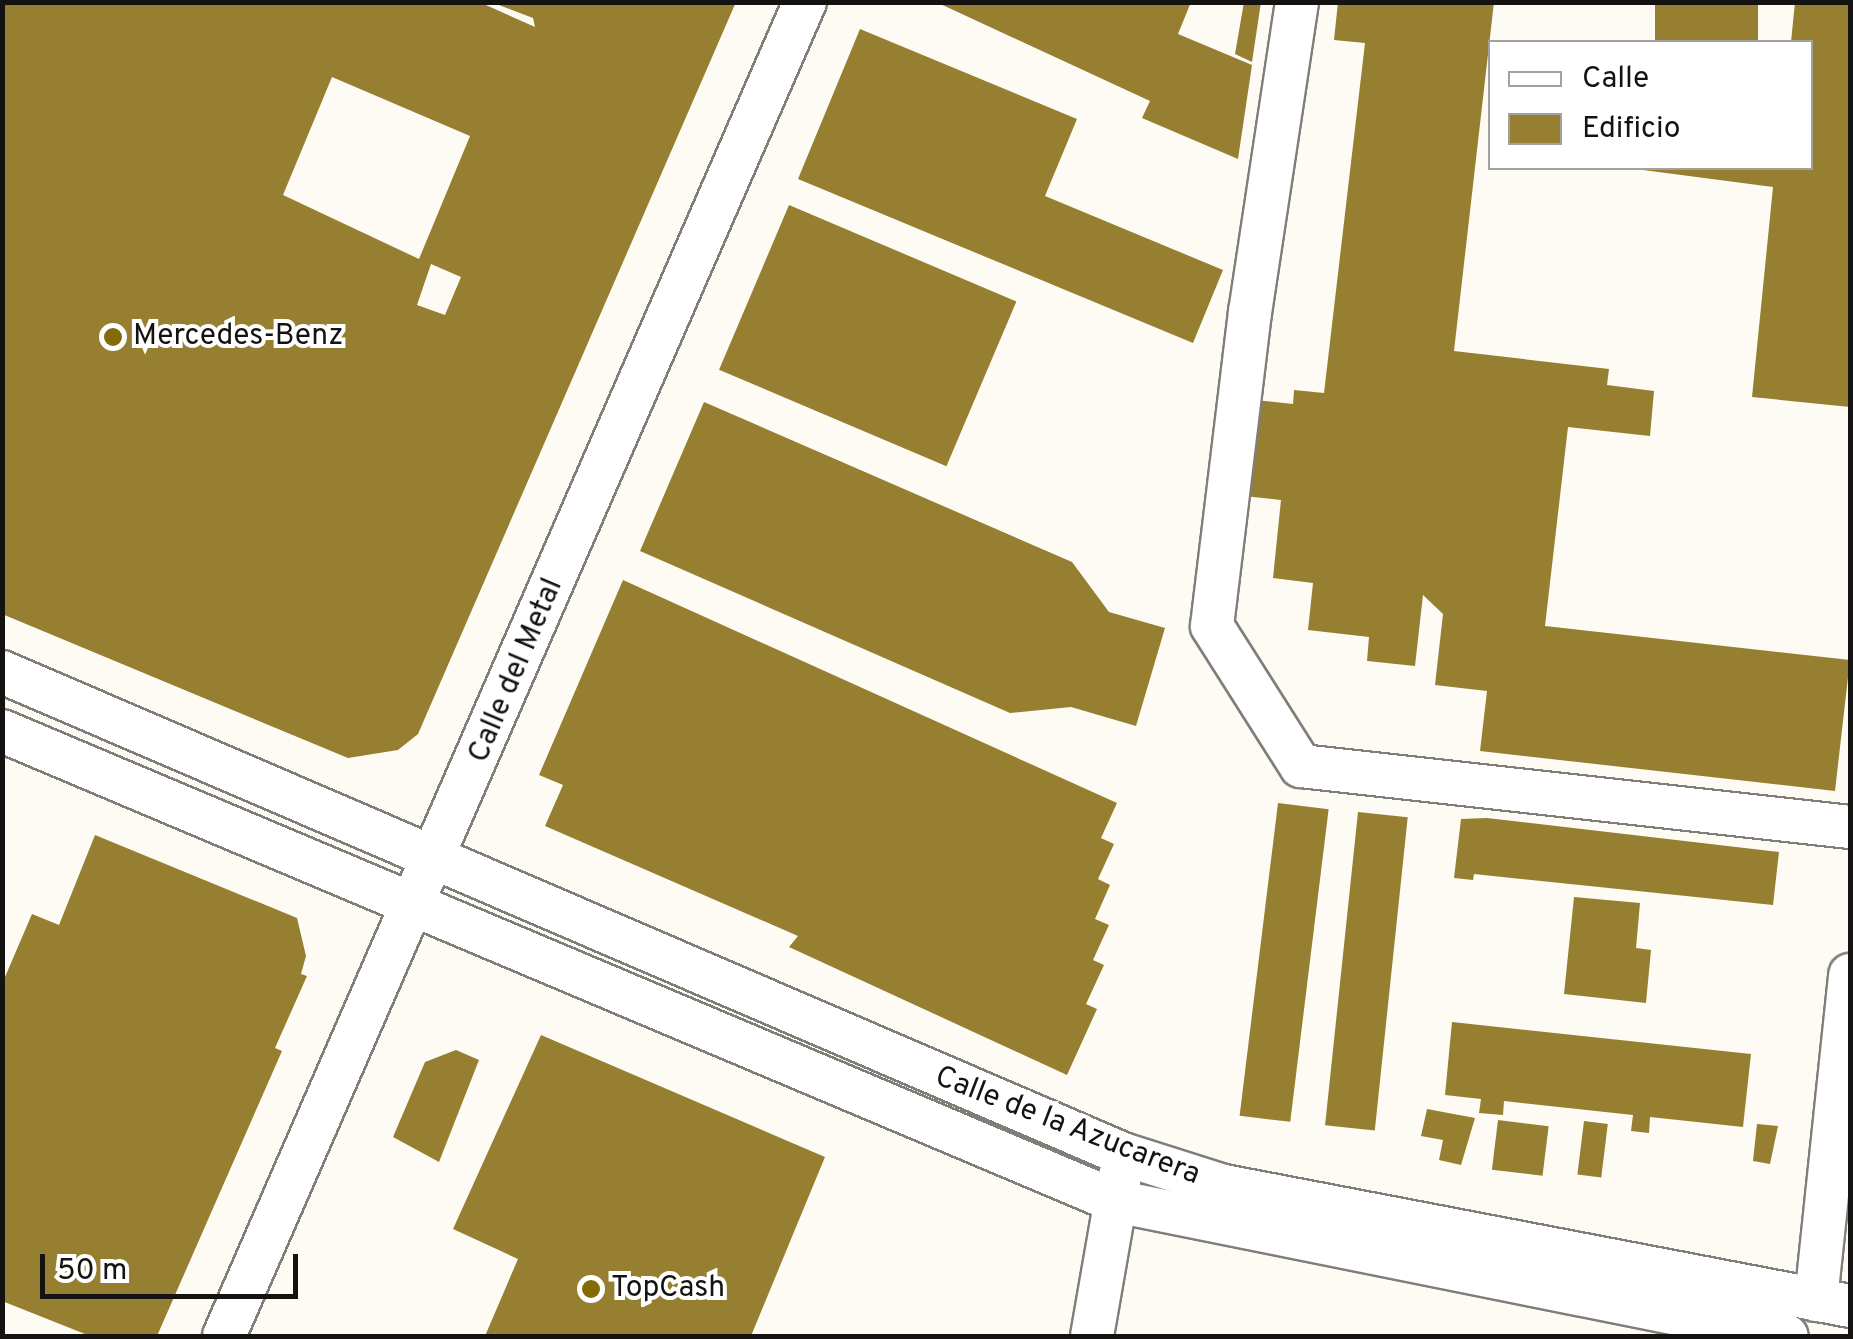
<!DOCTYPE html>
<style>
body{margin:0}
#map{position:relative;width:1853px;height:1339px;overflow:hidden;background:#fdfbf4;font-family:Overpass,sans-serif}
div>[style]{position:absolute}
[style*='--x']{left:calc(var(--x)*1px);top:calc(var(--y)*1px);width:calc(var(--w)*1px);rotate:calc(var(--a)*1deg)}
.building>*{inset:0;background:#967f31;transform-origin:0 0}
.roads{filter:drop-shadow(2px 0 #7f7e78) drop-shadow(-2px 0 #7f7e78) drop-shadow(0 2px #7f7e78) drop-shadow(0 -2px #7f7e78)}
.minor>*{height:42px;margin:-21px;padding:0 21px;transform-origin:21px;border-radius:21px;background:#fff}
.dots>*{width:28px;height:28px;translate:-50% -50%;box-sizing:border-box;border:5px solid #fff;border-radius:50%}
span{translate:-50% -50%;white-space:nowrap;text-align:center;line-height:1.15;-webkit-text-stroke:8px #fff;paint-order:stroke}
.poi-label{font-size:30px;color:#141311}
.left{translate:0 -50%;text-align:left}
.street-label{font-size:30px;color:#141311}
.frame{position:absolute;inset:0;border:5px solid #141311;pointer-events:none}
.legend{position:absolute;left:1488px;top:40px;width:325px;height:130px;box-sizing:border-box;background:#fff;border:2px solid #a1a1a0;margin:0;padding:12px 18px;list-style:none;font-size:30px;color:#141311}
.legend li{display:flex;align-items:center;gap:20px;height:50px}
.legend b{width:50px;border:2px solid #a1a1a0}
.scale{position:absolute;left:40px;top:1254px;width:258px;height:45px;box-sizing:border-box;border:5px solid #141311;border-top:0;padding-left:12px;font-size:30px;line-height:35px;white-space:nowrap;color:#141311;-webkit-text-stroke:8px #fff;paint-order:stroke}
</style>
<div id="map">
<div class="building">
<i style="clip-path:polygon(evenodd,3px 2px,479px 2px,535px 27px,533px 18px,491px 2px,736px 2px,418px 734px,398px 750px,348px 758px,2px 614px,3px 2px,332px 77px,470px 136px,419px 259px,283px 195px,332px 77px,3px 2px,431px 264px,461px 277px,445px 315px,417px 305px,431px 264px)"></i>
<i style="clip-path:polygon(936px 2px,1191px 2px,1178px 34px,1252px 65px,1238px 159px,1142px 118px,1150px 101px)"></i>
<i style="clip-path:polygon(1244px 2px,1261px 2px,1252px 62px,1235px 54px)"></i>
<i style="clip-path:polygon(1338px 2px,1494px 2px,1454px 351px,1609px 369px,1607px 385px,1654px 391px,1650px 436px,1568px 427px,1545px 626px,1850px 660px,1835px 791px,1480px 751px,1487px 691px,1435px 685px,1443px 614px,1423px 595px,1415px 666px,1367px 661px,1369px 637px,1308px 630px,1313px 583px,1273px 578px,1281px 500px,1235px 495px,1245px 399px,1293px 404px,1294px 390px,1324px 393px,1365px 43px,1334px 40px)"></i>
<i style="left:1655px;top:2px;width:103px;height:40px"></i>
<i style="clip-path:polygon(1795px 2px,1850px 2px,1850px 407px,1752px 397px,1773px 187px,1643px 170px,1810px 168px,1810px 42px,1791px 42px)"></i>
<i style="clip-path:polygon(860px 29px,1077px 119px,1045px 196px,1223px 270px,1193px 343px,798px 179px)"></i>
<i style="left:789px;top:205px;width:247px;height:179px;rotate:23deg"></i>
<i style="clip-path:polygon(704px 402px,1072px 562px,1109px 612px,1165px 628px,1136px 726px,1071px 707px,1010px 713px,640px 551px)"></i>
<i style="clip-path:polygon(623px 580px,1117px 803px,1101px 838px,1114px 844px,1098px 879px,1110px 885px,1095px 919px,1109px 925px,1093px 960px,1104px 965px,1086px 1004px,1097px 1009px,1067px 1075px,789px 947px,798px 936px,545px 826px,563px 785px,539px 775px)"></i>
<i style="left:1278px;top:803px;width:51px;height:315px;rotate:7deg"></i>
<i style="left:1358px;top:812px;width:50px;height:315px;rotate:6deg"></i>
<i style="clip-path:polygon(1487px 818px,1779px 852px,1773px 905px,1474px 874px,1473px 880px,1454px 878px,1461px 819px)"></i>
<i style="clip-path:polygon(95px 835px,297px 918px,306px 956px,301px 974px,307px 976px,275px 1048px,282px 1051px,157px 1336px,90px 1336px,2px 1301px,2px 984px,32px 914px,59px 925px)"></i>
<i style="clip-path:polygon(1574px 897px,1640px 903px,1636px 948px,1651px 950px,1646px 1003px,1564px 994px)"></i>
<i style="clip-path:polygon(1452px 1022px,1751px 1054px,1743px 1127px,1650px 1117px,1649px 1133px,1631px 1131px,1633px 1115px,1504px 1101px,1503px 1115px,1479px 1113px,1481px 1099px,1445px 1095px)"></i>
<i style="clip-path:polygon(541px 1035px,825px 1157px,751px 1336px,485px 1336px,518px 1259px,453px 1229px)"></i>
<i style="clip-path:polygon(456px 1050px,479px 1060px,439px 1162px,393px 1137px,425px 1062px)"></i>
<i style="clip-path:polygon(1427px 1109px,1475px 1118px,1461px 1165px,1439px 1160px,1443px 1140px,1421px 1136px)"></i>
<i style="left:1498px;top:1120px;width:51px;height:50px;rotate:7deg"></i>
<i style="left:1584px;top:1121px;width:24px;height:54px;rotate:7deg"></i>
<i style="clip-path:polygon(1757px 1124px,1778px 1126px,1770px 1164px,1753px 1161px)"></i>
</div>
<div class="roads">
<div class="minor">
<i style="--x:1297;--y:2;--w:314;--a:98.6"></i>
<i style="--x:1250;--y:312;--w:316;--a:96.9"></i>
<i style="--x:1212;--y:626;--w:166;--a:57.6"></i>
<i style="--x:1301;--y:766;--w:552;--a:6.34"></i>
<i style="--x:2;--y:672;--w:1220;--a:23.27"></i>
<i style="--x:1123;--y:1154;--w:106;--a:17.6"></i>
<i style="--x:1224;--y:1186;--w:637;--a:10.85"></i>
<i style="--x:2;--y:731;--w:1208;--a:22.89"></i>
<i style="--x:1115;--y:1201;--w:685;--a:11.36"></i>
<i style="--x:1816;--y:1300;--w:327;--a:-84"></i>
<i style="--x:224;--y:1336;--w:1455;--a:-66.47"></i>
<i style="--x:1092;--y:1336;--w:163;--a:-80.1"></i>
</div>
</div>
<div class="dots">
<i style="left:113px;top:337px;background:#836b06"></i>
<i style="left:591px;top:1289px;background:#836b06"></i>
</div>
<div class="poi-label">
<span class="left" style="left:133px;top:337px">Mercedes-Benz</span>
<span class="left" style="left:611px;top:1289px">TopCash</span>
</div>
<div class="street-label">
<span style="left:517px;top:671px;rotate:-67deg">Calle del Metal</span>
<span style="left:1067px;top:1127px;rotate:21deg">Calle de la Azucarera</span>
</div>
<div class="frame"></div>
<ul class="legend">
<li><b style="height:12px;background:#fff"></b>Calle</li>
<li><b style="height:28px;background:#967f31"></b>Edificio</li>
</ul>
<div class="scale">50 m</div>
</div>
